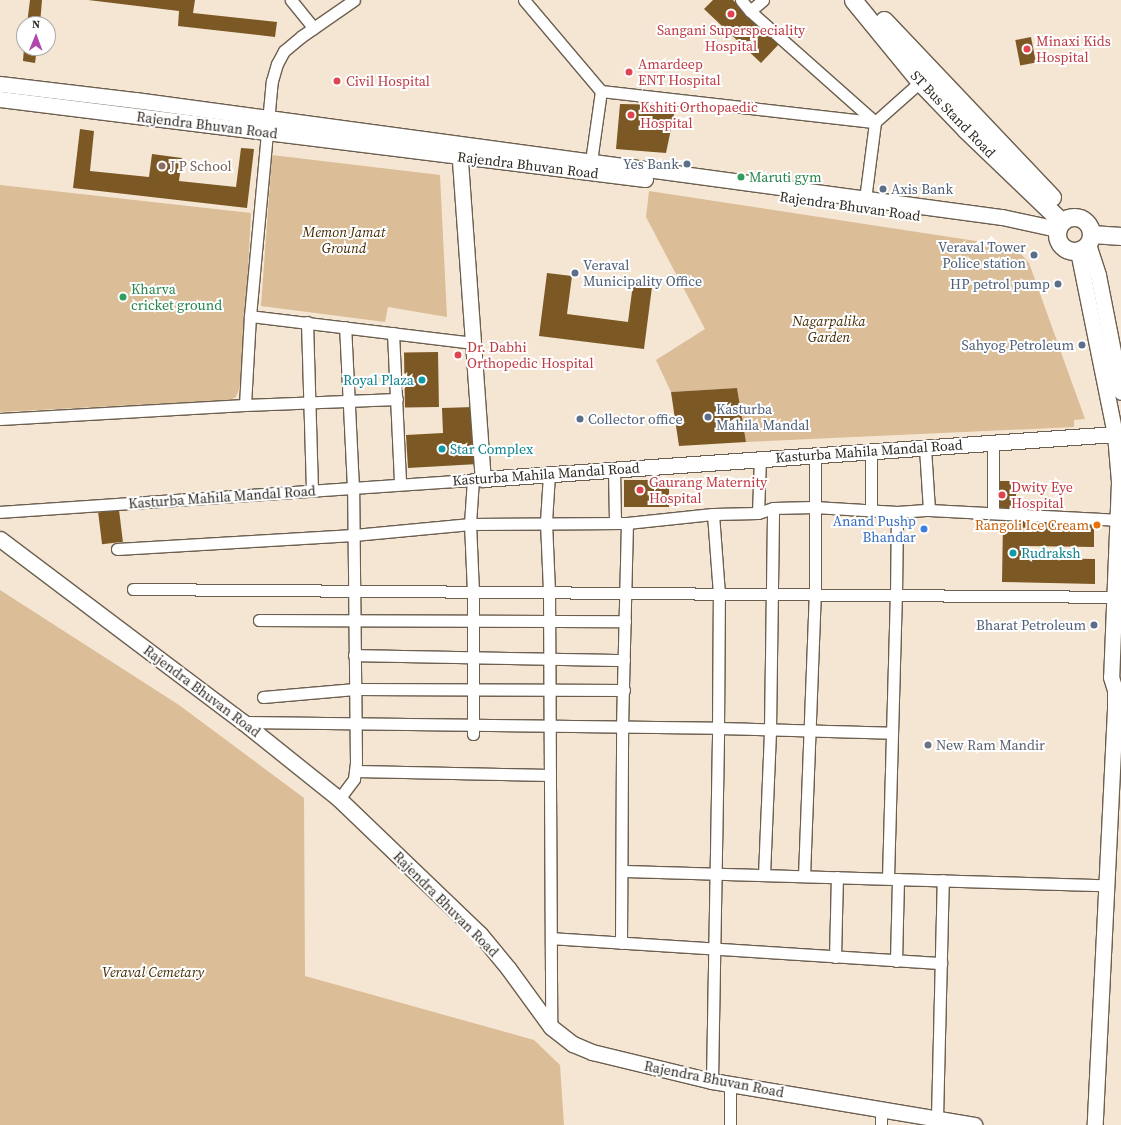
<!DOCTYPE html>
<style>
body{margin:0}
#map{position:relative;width:1121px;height:1125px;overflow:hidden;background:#f5e6d3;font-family:"Source Serif 4",serif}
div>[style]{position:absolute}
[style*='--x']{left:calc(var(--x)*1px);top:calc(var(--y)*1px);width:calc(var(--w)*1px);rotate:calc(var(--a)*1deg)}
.green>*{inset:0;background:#dbbd97}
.building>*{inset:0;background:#7c5825;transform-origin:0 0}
.roads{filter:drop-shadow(1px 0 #6c5f4f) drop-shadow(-1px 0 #6c5f4f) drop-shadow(0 1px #6c5f4f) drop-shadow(0 -1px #6c5f4f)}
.street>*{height:11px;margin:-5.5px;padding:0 5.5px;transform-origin:5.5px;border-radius:5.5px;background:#fff}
.secondary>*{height:15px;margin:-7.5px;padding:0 7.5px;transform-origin:7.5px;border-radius:7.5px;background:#fff}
.primary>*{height:17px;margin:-8.5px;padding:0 8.5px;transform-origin:8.5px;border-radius:8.5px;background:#fff}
.primary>.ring{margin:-8.5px;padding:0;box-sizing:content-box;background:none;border:17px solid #fff;border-radius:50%}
.dots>*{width:11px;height:11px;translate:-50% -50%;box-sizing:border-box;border:2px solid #fff;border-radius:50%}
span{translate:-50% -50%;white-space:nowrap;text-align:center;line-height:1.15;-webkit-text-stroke:4px #fff;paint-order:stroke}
.health-label{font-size:14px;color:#be3a42}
.left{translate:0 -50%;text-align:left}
.street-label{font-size:14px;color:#2f2922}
.service-label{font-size:14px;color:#4e5e75}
.right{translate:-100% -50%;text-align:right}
.education-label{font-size:14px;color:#785e54}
.leisure-label{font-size:14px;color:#27864d}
.park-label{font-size:14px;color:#432900;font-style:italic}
.culture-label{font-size:14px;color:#0d838f}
.shop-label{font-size:14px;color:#366cbe}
.food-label{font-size:14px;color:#c56008}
.worship-label{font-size:14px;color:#5b616d}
.north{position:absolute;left:16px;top:16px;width:40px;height:40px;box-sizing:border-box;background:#fff;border:1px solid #aca9a7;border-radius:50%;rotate:1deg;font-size:11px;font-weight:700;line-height:16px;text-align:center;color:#2f2922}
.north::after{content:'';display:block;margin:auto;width:14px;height:18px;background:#b048ac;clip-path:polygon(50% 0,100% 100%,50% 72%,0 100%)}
</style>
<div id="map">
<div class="green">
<i style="clip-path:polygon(272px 155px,440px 175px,447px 317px,388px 307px,385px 322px,261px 306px)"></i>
<i style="clip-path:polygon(0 185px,251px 213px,242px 381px,236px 397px,230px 400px,0 412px)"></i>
<i style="clip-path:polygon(649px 191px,1015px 247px,1029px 263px,1085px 419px,1074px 420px,1074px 427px,746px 442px,737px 388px,671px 392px,656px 360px,705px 329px,646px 217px)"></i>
<i style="clip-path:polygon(0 590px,179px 705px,304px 798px,305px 976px,534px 1040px,560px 1065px,564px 1125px,0 1125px)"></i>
</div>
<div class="building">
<i style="clip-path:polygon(30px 0,42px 0,40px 24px,27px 24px)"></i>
<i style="clip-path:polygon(88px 0,195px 0,193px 13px,277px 22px,275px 37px,178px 26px,179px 11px)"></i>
<i style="clip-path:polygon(713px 0,733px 0,779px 44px,761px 63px,704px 9px)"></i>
<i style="left:1031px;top:37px;width:26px;height:16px;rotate:79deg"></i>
<i style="clip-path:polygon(24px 48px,37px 48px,35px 63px,23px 61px)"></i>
<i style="clip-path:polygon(620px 104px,676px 105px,666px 153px,616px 149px)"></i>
<i style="clip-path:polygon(80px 129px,94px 131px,90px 171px,149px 177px,152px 154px,182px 158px,179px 181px,236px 187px,241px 148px,254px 149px,247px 208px,73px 188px)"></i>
<i style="clip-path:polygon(547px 273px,572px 276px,567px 314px,628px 322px,633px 284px,652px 287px,644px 349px,539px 336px)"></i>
<i style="left:438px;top:352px;width:55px;height:34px;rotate:89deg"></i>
<i style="clip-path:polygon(737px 388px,746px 442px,679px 446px,671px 392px)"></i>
<i style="clip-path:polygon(474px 407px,478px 464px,408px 468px,406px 435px,443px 433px,442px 408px)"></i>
<i style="left:669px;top:480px;width:27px;height:45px;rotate:90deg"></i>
<i style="left:996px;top:481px;width:20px;height:27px"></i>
<i style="left:119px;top:510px;width:32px;height:21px;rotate:83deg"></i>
<i style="clip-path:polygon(1003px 520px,1094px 521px,1094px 547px,1024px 546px,1023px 558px,1095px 559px,1095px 584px,1002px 582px)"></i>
</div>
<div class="roads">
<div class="street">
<i style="--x:291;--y:0;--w:36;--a:51"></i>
<i style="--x:524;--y:0;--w:119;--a:49.8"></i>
<i style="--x:601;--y:91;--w:78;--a:98.1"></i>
<i style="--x:741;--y:0;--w:14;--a:51"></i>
<i style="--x:763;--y:0;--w:17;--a:140"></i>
<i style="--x:750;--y:11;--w:167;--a:41.6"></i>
<i style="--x:601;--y:91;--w:276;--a:6.5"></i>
<i style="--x:864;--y:207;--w:86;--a:-82.6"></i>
<i style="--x:875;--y:122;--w:60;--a:-41.6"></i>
<i style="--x:250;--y:316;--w:226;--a:6.9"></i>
<i style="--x:307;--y:322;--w:168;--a:88.3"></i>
<i style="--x:393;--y:333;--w:151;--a:87.3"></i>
<i style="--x:245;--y:405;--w:152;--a:-2.3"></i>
<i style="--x:0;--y:419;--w:245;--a:-3.3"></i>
<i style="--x:245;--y:405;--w:89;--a:-86.8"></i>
<i style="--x:250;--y:316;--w:236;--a:-84.7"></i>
<i style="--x:272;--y:81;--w:18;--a:-74"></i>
<i style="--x:277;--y:64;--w:15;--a:-62"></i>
<i style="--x:284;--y:51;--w:23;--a:-40"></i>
<i style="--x:302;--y:36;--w:63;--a:-34.7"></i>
<i style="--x:925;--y:448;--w:62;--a:86.3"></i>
<i style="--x:614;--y:469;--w:53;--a:88.9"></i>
<i style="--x:549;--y:474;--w:48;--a:93.6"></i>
<i style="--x:546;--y:522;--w:70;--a:87.5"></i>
<i style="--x:549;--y:592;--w:435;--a:89.7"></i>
<i style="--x:871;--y:509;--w:58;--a:-90"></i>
<i style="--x:0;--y:512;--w:484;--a:-3.9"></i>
<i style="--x:993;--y:512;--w:69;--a:-90"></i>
<i style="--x:758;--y:513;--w:54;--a:-87.9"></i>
<i style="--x:117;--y:549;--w:237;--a:-3.4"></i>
<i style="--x:354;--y:535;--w:117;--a:-5.4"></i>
<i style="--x:470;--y:524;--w:157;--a:-0.4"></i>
<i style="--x:627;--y:523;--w:86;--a:-6"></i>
<i style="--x:713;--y:514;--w:45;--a:-1.3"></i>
<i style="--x:758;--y:513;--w:16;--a:-18"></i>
<i style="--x:773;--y:508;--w:41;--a:-1.4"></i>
<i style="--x:814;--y:507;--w:83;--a:3.4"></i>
<i style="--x:897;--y:512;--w:32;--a:-4"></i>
<i style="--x:929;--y:510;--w:192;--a:3"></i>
<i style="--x:133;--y:589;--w:988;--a:0.46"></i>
<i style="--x:259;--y:620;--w:366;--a:0.2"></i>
<i style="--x:354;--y:655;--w:270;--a:1.1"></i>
<i style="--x:263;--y:697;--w:92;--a:-5"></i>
<i style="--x:355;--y:689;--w:269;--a:0.2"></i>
<i style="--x:243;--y:722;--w:475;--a:0.7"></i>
<i style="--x:718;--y:728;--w:174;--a:1.6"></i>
<i style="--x:473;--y:734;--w:142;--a:-90"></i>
<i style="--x:473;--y:592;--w:68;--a:-92.5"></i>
<i style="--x:470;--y:524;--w:45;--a:-86.2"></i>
<i style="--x:356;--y:771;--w:194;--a:1.2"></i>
<i style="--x:339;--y:799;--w:25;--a:-53"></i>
<i style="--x:354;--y:779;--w:17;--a:-83"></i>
<i style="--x:356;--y:762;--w:274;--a:-90.6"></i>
<i style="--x:353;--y:488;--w:161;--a:-92.8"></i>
<i style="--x:622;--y:871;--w:484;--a:1.7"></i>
<i style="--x:764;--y:875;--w:145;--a:-87.6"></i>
<i style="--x:770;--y:730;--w:222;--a:-89.2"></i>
<i style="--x:804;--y:876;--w:282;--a:-87.8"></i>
<i style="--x:815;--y:594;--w:139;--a:-90"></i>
<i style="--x:888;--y:878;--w:283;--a:-88.4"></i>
<i style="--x:896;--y:595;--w:83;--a:-89.3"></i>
<i style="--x:551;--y:938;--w:391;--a:3.7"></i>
<i style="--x:621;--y:943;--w:216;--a:-89.7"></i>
<i style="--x:622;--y:727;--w:204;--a:-88.6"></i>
<i style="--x:835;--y:957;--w:80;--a:-88.6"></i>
<i style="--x:896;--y:961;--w:82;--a:-88.6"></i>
<i style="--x:712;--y:1081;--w:353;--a:-89"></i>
<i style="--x:718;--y:728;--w:134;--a:-89.6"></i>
<i style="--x:719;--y:594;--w:80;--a:-94.3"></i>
<i style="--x:730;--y:1084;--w:41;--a:90"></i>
<i style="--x:937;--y:1118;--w:238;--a:-88.6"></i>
<i style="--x:881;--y:1125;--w:16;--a:-90"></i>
</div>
<div class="secondary">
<i style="--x:0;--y:84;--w:136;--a:6.8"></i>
<i style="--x:135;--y:100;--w:875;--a:7.69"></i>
<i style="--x:1002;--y:217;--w:56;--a:12.3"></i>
<i style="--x:0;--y:99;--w:650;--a:7.07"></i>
<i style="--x:459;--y:147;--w:333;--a:85.9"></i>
<i style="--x:483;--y:479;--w:634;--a:-4.07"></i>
<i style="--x:1088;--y:244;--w:33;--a:72"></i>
<i style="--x:1098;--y:275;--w:119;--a:78.9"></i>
<i style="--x:1078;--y:251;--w:187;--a:78.6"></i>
<i style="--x:1115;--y:434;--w:48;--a:85.2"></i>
<i style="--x:1119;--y:482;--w:195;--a:92.3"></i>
<i style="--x:1111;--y:677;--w:14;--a:73"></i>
<i style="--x:1115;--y:690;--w:19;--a:90"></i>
<i style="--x:1115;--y:709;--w:416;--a:92.8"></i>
<i style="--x:0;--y:539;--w:304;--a:37"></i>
<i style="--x:243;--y:722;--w:123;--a:38.7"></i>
<i style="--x:339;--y:799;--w:195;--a:43.8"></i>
<i style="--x:480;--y:934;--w:44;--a:50.5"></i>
<i style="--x:508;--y:968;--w:73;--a:53.9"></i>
<i style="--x:551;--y:1027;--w:28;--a:38"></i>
<i style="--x:573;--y:1044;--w:21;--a:23"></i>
<i style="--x:592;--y:1052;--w:123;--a:13.6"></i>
<i style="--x:712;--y:1081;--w:266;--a:9.5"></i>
</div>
<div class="primary">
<i style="--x:853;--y:0;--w:106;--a:50.7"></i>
<i style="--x:920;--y:82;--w:65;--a:46.2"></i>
<i style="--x:965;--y:129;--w:134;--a:43.8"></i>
<i style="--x:884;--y:20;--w:244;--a:46.5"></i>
<i class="ring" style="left:1057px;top:217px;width:17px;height:17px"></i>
<i style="--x:1091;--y:234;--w:30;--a:4"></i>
</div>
</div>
<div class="dots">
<i style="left:731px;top:14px;background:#e0444e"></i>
<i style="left:1027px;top:49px;background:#e0444e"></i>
<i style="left:629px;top:72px;background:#e0444e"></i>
<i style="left:337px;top:81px;background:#e0444e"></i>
<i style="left:631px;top:115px;background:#e0444e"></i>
<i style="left:687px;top:164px;background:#5c6f8a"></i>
<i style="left:162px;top:166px;background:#8d6e63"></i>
<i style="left:741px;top:177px;background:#2e9e5b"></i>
<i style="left:883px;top:189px;background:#5c6f8a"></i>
<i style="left:1034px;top:255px;background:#5c6f8a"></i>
<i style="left:575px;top:273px;background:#5c6f8a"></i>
<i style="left:1058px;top:284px;background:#5c6f8a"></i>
<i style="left:123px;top:297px;background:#2e9e5b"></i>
<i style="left:1082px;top:345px;background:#5c6f8a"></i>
<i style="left:458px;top:355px;background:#e0444e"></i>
<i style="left:422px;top:380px;background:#0f9aa8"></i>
<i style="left:708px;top:417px;background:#5c6f8a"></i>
<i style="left:580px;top:419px;background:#5c6f8a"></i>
<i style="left:442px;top:449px;background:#0f9aa8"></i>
<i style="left:640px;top:490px;background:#e0444e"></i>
<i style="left:1002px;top:495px;background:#e0444e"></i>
<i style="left:1097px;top:525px;background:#e8710a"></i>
<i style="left:924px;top:529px;background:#3f7fe0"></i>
<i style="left:1013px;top:553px;background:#0f9aa8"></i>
<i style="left:1094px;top:625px;background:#5c6f8a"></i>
<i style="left:928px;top:745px;background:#6b7280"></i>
</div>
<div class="health-label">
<span style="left:731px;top:38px">Sangani Superspeciality<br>Hospital</span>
<span class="left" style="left:1036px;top:49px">Minaxi Kids<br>Hospital</span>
<span class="left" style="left:638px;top:72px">Amardeep<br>ENT Hospital</span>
<span class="left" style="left:346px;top:81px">Civil Hospital</span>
<span class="left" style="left:640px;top:115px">Kshiti Orthopaedic<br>Hospital</span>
<span class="left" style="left:467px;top:355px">Dr. Dabhi<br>Orthopedic Hospital</span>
<span class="left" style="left:649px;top:490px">Gaurang Maternity<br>Hospital</span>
<span class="left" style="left:1011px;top:495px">Dwity Eye<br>Hospital</span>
</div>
<div class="street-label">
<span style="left:953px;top:114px;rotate:46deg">ST Bus Stand Road</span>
<span style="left:207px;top:125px;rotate:7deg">Rajendra Bhuvan Road</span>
<span style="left:528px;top:165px;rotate:7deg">Rajendra Bhuvan Road</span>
<span style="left:850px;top:206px;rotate:8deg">Rajendra Bhuvan Road</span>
<span style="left:869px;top:451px;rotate:-4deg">Kasturba Mahila Mandal Road</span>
<span style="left:546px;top:474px;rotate:-4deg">Kasturba Mahila Mandal Road</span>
<span style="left:222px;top:497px;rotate:-4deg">Kasturba Mahila Mandal Road</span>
<span style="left:202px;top:691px;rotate:37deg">Rajendra Bhuvan Road</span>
<span style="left:446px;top:904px;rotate:45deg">Rajendra Bhuvan Road</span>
<span style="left:714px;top:1079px;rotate:11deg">Rajendra Bhuvan Road</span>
</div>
<div class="service-label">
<span class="right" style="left:679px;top:164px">Yes Bank</span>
<span class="left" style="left:891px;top:189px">Axis Bank</span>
<span class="right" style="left:1026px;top:255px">Veraval Tower<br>Police station</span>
<span class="left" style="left:583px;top:273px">Veraval<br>Municipality Office</span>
<span class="right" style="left:1050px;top:284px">HP petrol pump</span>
<span class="right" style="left:1074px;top:345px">Sahyog Petroleum</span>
<span class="left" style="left:716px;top:417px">Kasturba<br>Mahila Mandal</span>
<span class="left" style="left:588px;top:419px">Collector office</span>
<span class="right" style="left:1086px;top:625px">Bharat Petroleum</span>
</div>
<div class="education-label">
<span class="left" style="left:170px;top:166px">J P School</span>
</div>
<div class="leisure-label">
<span class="left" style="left:749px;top:177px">Maruti gym</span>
<span class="left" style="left:131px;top:297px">Kharva<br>cricket ground</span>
</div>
<div class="park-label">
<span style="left:344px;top:240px">Memon Jamat<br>Ground</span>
<span style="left:829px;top:329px">Nagarpalika<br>Garden</span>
<span style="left:153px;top:972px">Veraval Cemetary</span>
</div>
<div class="culture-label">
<span class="right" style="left:414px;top:380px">Royal Plaza</span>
<span class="left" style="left:450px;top:449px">Star Complex</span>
<span class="left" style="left:1021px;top:553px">Rudraksh</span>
</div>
<div class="shop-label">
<span class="right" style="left:916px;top:529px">Anand Pushp<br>Bhandar</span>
</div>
<div class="food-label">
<span class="right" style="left:1089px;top:525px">Rangoli Ice Cream</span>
</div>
<div class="worship-label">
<span class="left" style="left:936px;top:745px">New Ram Mandir</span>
</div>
<div class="north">N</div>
</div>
